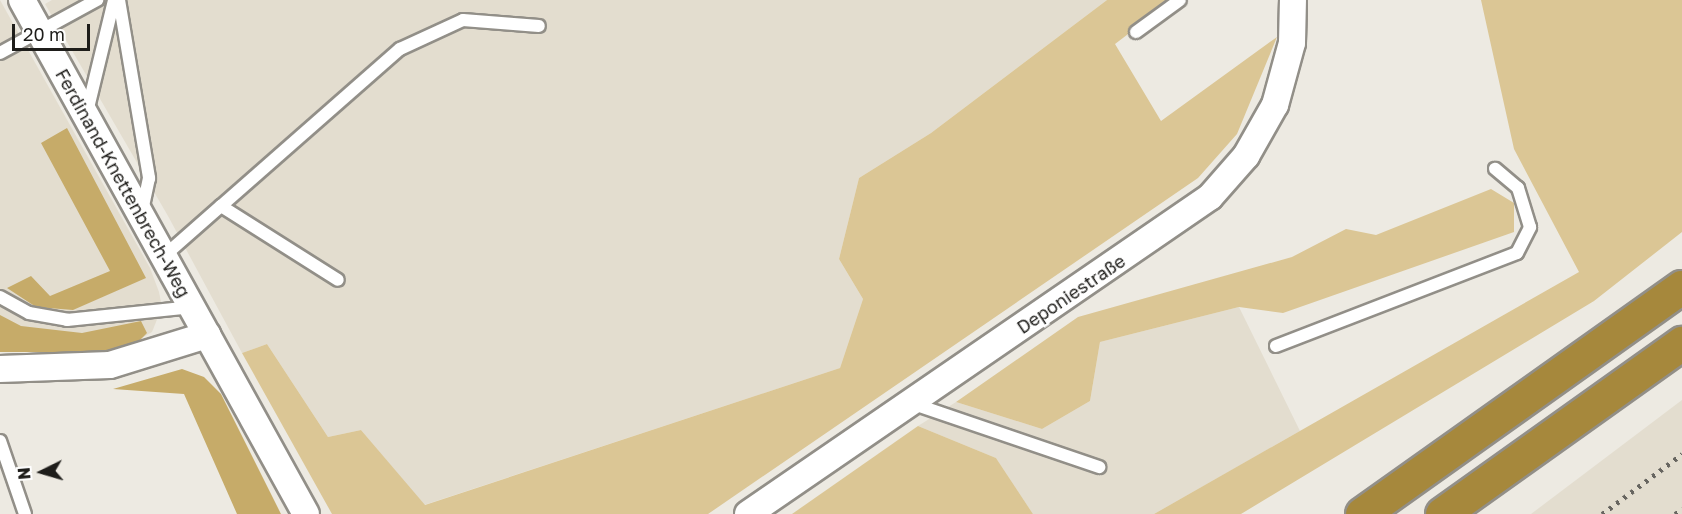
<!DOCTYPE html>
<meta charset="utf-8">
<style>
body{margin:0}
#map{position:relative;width:1682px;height:514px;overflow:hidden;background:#edeae2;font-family:"Golos Text",sans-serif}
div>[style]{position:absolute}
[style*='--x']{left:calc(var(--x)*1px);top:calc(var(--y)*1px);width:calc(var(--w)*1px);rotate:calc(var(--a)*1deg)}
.built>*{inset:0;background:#e3ddcf}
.green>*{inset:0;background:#dbc695}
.forest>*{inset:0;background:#c6ab69}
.roads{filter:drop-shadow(2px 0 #928f88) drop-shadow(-2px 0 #928f88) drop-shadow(0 2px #928f88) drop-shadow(0 -2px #928f88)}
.service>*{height:12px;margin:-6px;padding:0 6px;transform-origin:6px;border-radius:6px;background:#fff}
.minor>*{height:26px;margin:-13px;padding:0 13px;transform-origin:13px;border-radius:13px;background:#fff}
.motorway>*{height:33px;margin:-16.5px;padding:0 16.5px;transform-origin:16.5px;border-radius:16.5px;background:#a6883c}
.rail>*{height:4.5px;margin-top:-2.25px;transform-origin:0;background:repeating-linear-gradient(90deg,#676560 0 3px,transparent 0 9px)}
span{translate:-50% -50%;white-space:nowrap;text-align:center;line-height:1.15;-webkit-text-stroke:5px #fff;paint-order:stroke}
.street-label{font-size:18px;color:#1e1d1a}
.north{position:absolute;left:12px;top:442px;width:60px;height:60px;-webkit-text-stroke:4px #fff;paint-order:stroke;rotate:265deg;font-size:16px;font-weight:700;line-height:24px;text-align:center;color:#1e1d1a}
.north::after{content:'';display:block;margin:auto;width:21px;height:27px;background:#1e1d1a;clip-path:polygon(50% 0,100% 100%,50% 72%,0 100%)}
.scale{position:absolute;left:12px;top:24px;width:78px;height:27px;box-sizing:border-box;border:3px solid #1e1d1a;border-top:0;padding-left:8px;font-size:18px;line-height:21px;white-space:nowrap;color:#1e1d1a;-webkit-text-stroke:4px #fff;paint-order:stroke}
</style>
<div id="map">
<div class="built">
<i style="clip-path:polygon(0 0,150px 268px,159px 292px,162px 307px,152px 332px,125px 348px,107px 352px,0 352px)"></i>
<i style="clip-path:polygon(52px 0,1107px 0,931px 133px,859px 178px,839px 259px,863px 299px,840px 368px,424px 505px,361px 430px,328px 437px,267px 344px,242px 353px,168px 216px,45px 4px)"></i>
<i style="clip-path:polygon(1239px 307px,1300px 431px,1154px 514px,1033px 514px,996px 458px,918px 426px,956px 402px,1042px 429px,1090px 401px,1100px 342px)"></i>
<i style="clip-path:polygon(1682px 400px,1682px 514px,1531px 514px)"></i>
</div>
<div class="green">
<i style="clip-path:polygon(1107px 0,1173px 0,1115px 44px,1161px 121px,1277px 37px,1237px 134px,1198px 178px,708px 514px,332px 514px,242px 353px,267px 344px,328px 437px,361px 430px,425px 505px,840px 368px,863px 299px,839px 259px,859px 178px,931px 133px)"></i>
<i style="clip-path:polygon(1481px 0,1682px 0,1682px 232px,1594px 301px,1241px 514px,1154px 514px,1579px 272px,1514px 149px)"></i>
<i style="clip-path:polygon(1491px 189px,1514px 203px,1514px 232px,1283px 313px,1239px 307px,1100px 342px,1090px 401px,1042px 429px,956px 402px,1078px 317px,1292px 257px,1346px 229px,1376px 235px)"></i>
<i style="clip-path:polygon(918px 426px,996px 458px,1033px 514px,792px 514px)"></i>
</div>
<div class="forest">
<i style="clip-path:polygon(67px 128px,146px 278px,73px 310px,36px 307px,7px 288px,31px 276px,50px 296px,110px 271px,41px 143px)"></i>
<i style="clip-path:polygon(0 315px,21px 326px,82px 333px,141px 321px,147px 333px,138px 342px,107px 352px,0 352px)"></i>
<i style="clip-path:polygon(182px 369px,204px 377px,221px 394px,281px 514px,237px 514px,184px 394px,113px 389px)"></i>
</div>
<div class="roads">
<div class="service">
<i style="--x:119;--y:0;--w:181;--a:80.4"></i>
<i style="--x:149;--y:178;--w:34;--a:102"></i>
<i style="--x:1136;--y:32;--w:54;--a:-36"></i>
<i style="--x:0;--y:53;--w:111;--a:-28.7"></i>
<i style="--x:87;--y:112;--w:115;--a:-76.4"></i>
<i style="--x:221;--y:206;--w:238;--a:-41.3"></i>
<i style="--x:400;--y:49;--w:69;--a:-24.7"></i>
<i style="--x:463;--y:20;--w:76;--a:4.5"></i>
<i style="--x:164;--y:256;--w:76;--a:-41.3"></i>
<i style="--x:221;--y:206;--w:138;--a:32.3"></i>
<i style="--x:0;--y:297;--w:33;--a:29"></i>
<i style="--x:29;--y:313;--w:39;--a:10"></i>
<i style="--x:67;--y:320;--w:126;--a:-5.9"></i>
<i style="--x:1276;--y:346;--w:258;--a:-21.1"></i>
<i style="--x:1517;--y:253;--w:29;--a:-63"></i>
<i style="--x:1530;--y:227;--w:41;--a:-107.1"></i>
<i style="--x:1518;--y:188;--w:30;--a:-140"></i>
<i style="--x:911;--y:403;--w:199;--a:18.8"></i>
<i style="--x:0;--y:441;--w:77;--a:71.1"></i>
</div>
<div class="minor">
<i style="--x:22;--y:0;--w:587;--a:61.08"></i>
<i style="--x:0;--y:369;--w:110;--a:-2.1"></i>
<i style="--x:110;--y:365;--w:102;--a:-17.2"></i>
<i style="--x:748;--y:514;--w:560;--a:-34.46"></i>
<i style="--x:1210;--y:197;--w:55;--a:-48.7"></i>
<i style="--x:1246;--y:156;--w:59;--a:-60.4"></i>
<i style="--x:1275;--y:105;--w:64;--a:-74.7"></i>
<i style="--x:1292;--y:43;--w:43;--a:-88.7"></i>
</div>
<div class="motorway">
<i style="--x:1362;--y:514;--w:392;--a:-35.4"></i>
<i style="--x:1442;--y:514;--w:295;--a:-35.5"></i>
</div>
</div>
<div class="rail">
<i style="--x:1602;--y:514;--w:100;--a:-36.9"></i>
<i style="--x:1675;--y:514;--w:9;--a:-36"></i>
</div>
<div class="street-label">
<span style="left:123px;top:183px;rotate:61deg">Ferdinand-Knettenbrech-Weg</span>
<span style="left:1071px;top:294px;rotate:-34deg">Deponiestraße</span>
</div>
<div class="north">N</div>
<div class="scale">20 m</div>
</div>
